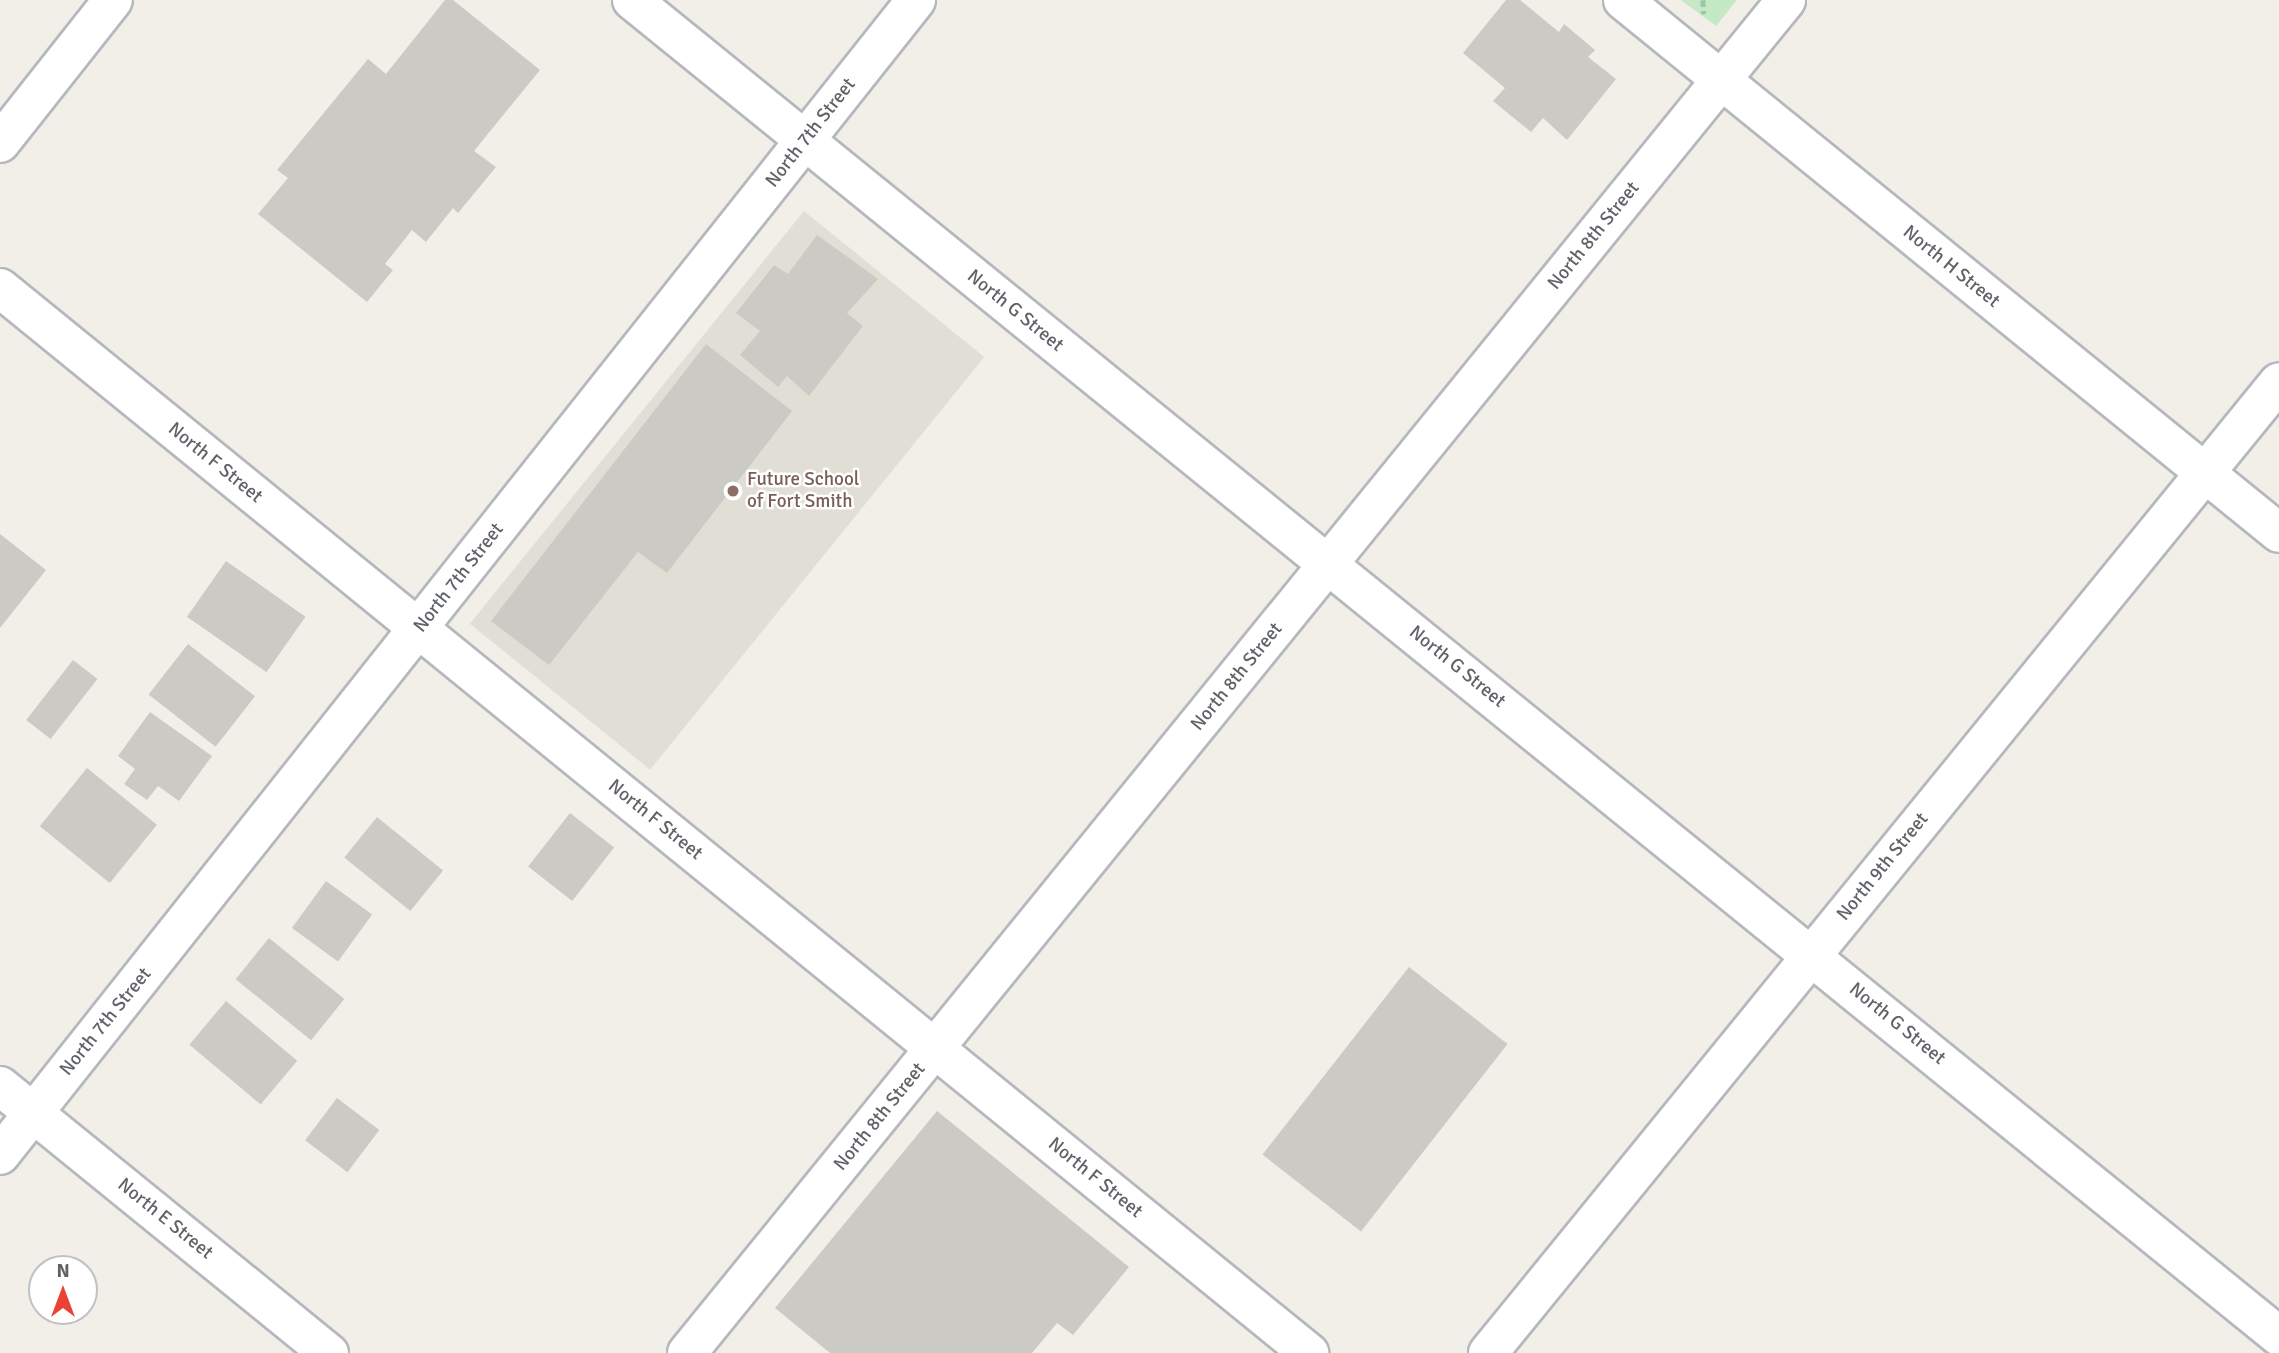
<!DOCTYPE html>
<style>
body{margin:0}
#map{position:relative;width:2279px;height:1353px;overflow:hidden;background:#f1efe8;font-family:Signika,sans-serif}
div>[style]{position:absolute}
[style*='--x']{left:calc(var(--x)*1px);top:calc(var(--y)*1px);width:calc(var(--w)*1px);rotate:calc(var(--a)*1deg)}
.education>*{inset:0;background:#e1ded6;transform-origin:0 0}
.green>*{inset:0;background:#c5e8c5}
.building>*{inset:0;background:#cccac5;transform-origin:0 0}
.path>*{height:4.5px;margin-top:-2.25px;transform-origin:0;background:repeating-linear-gradient(90deg,#9cc7a9 0 7px,transparent 0 10.5px)}
.roads{filter:drop-shadow(2px 0 #b5b8bc) drop-shadow(-2px 0 #b5b8bc) drop-shadow(0 2px #b5b8bc) drop-shadow(0 -2px #b5b8bc)}
.street>*{height:38px;margin:-19px;padding:0 19px;transform-origin:19px;border-radius:19px;background:#fff}
.secondary>*{height:38px;margin:-19px;padding:0 19px;transform-origin:19px;border-radius:19px;background:#fff}
.dots>*{width:19px;height:19px;translate:-50% -50%;box-sizing:border-box;border:4px solid #fff;border-radius:50%}
span{translate:-50% -50%;white-space:nowrap;text-align:center;line-height:1.15;-webkit-text-stroke:5px #fff;paint-order:stroke}
.street-label{font-size:19px;color:#5f6368}
.education-label{font-size:19px;color:#785e54}
.left{translate:0 -50%;text-align:left}
.north{position:absolute;left:28px;top:1255px;width:70px;height:70px;box-sizing:border-box;background:#fff;border:2px solid #bfc1c3;border-radius:50%;rotate:0deg;font-size:19px;font-weight:700;line-height:28px;text-align:center;color:#5f6368}
.north::after{content:'';display:block;margin:auto;width:24px;height:32px;background:#ea4335;clip-path:polygon(50% 0,100% 100%,50% 72%,0 100%)}
</style>
<div id="map">
<div class="education">
<i style="left:804px;top:211px;width:232px;height:531px;rotate:39deg"></i>
</div>
<div class="green">
<i style="clip-path:polygon(1681px 0,1737px 0,1716px 26px)"></i>
</div>
<div class="building">
<i style="clip-path:polygon(445px 0,453px 0,540px 70px,474px 151px,496px 167px,458px 213px,453px 208px,426px 242px,412px 230px,385px 264px,393px 270px,367px 302px,258px 214px,288px 178px,277px 170px,368px 59px,386px 74px)"></i>
<i style="clip-path:polygon(1506px 0,1520px 0,1559px 32px,1564px 24px,1595px 50px,1588px 57px,1616px 79px,1567px 140px,1543px 118px,1531px 132px,1493px 101px,1505px 88px,1463px 53px)"></i>
<i style="clip-path:polygon(817px 235px,878px 279px,847px 313px,863px 326px,809px 396px,787px 376px,778px 387px,740px 355px,760px 331px,736px 313px,774px 265px,788px 274px)"></i>
<i style="clip-path:polygon(706px 344px,792px 411px,667px 573px,638px 552px,549px 665px,491px 621px)"></i>
<i style="clip-path:polygon(0 534px,46px 570px,0 628px)"></i>
<i style="left:226px;top:561px;width:97px;height:68px;rotate:35deg"></i>
<i style="left:188px;top:644px;width:85px;height:64px;rotate:38deg"></i>
<i style="left:73px;top:660px;width:31px;height:76px;rotate:38deg"></i>
<i style="clip-path:polygon(150px 712px,212px 756px,179px 801px,158px 786px,147px 800px,124px 784px,135px 769px,118px 756px)"></i>
<i style="left:87px;top:768px;width:90px;height:75px;rotate:39deg"></i>
<i style="left:570px;top:813px;width:56px;height:68px;rotate:38deg"></i>
<i style="left:377px;top:817px;width:85px;height:52px;rotate:39deg"></i>
<i style="left:326px;top:881px;width:57px;height:58px;rotate:36deg"></i>
<i style="left:269px;top:938px;width:97px;height:53px;rotate:39deg"></i>
<i style="left:1409px;top:967px;width:125px;height:238px;rotate:38deg"></i>
<i style="left:226px;top:1001px;width:93px;height:57px;rotate:40deg"></i>
<i style="left:337px;top:1098px;width:53px;height:53px;rotate:37deg"></i>
<i style="clip-path:polygon(937px 1111px,1129px 1267px,1073px 1335px,1057px 1323px,1032px 1353px,830px 1353px,775px 1308px)"></i>
</div>
<div class="path">
<i style="--x:1703;--y:0;--w:14;--a:86"></i>
</div>
<div class="roads">
<div class="street">
<i style="--x:632;--y:0;--w:2121;--a:39.05"></i>
<i style="--x:1623;--y:0;--w:845;--a:39.09"></i>
<i style="--x:0;--y:288;--w:1688;--a:39.13"></i>
<i style="--x:0;--y:1086;--w:424;--a:39.1"></i>
<i style="--x:0;--y:1155;--w:1474;--a:-51.58"></i>
<i style="--x:687;--y:1353;--w:1743;--a:-50.91"></i>
<i style="--x:1488;--y:1353;--w:1252;--a:-50.83"></i>
</div>
<div class="secondary">
<i style="--x:0;--y:143;--w:182;--a:-51.7"></i>
</div>
</div>
<div class="dots">
<i style="left:733px;top:491px;background:#8d6e63"></i>
</div>
<div class="street-label">
<span style="left:811px;top:133px;rotate:-52deg">North 7th Street</span>
<span style="left:1594px;top:236px;rotate:-51deg">North 8th Street</span>
<span style="left:1951px;top:267px;rotate:39deg">North H Street</span>
<span style="left:1015px;top:311px;rotate:39deg">North G Street</span>
<span style="left:215px;top:463px;rotate:39deg">North F Street</span>
<span style="left:459px;top:578px;rotate:-52deg">North 7th Street</span>
<span style="left:1457px;top:667px;rotate:39deg">North G Street</span>
<span style="left:1237px;top:677px;rotate:-51deg">North 8th Street</span>
<span style="left:655px;top:820px;rotate:39deg">North F Street</span>
<span style="left:1883px;top:867px;rotate:-51deg">North 9th Street</span>
<span style="left:106px;top:1022px;rotate:-51deg">North 7th Street</span>
<span style="left:1897px;top:1024px;rotate:39deg">North G Street</span>
<span style="left:880px;top:1117px;rotate:-51deg">North 8th Street</span>
<span style="left:1095px;top:1178px;rotate:39deg">North F Street</span>
<span style="left:165px;top:1219px;rotate:39deg">North E Street</span>
</div>
<div class="education-label">
<span class="left" style="left:747px;top:491px">Future School<br>of Fort Smith</span>
</div>
<div class="north">N</div>
</div>
